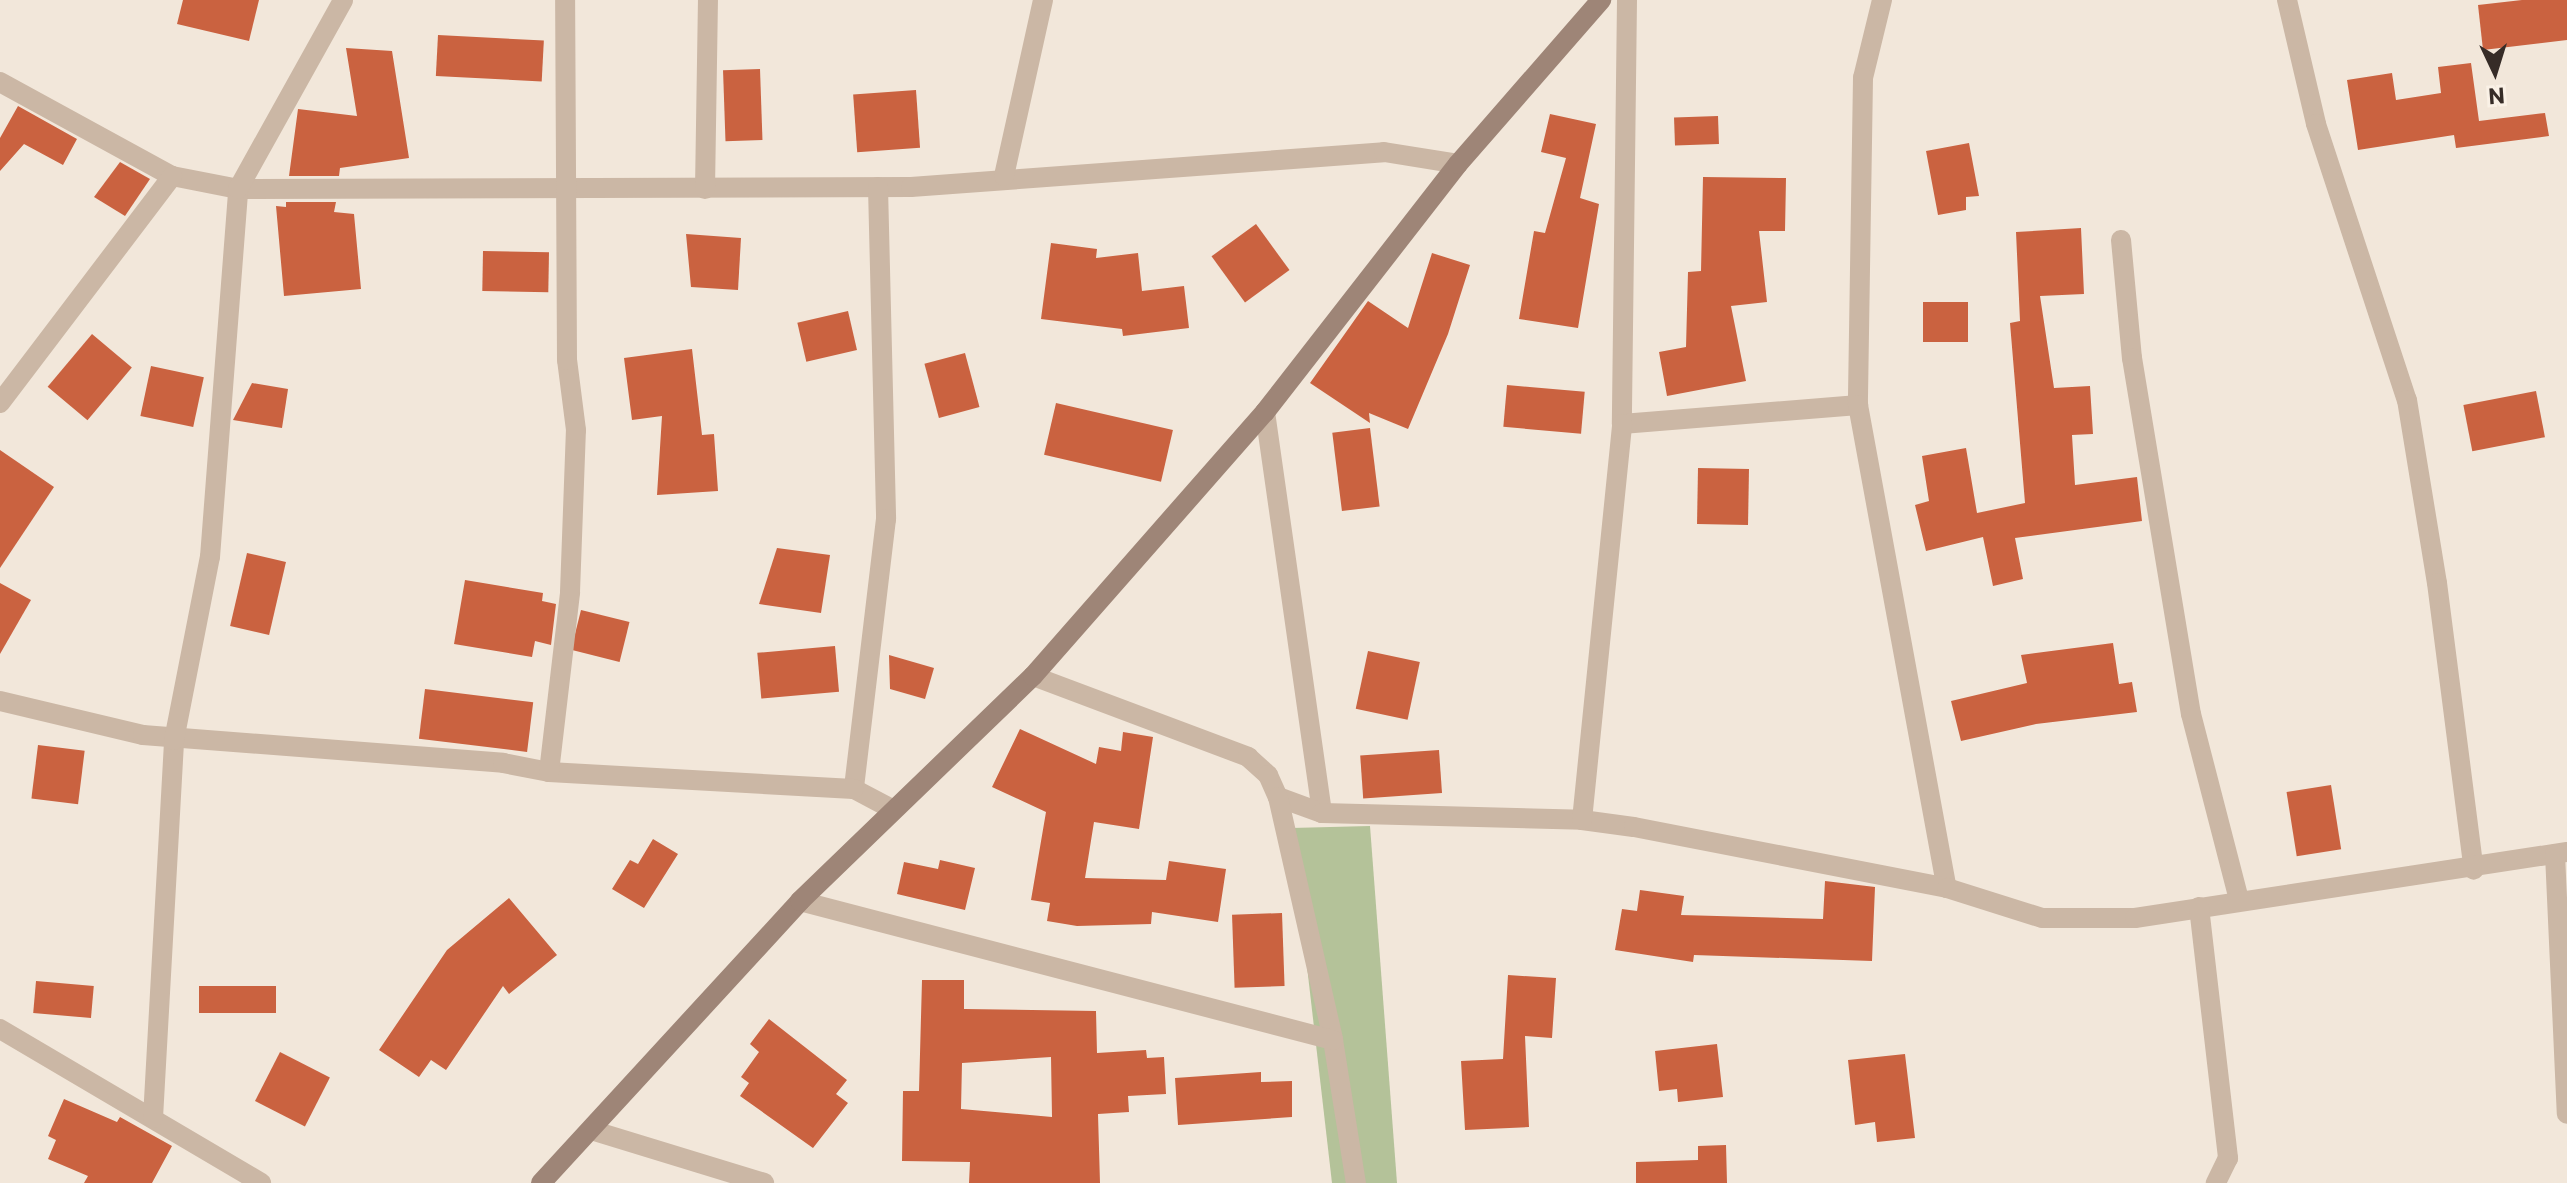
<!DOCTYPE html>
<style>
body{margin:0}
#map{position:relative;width:2567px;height:1183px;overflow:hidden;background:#f2e7da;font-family:Commissioner,sans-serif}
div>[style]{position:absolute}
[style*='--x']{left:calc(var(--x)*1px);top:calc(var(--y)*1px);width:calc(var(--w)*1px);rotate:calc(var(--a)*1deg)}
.green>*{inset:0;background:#b4c299}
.building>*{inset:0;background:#ca6240;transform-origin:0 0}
.street>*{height:20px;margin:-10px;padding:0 10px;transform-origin:10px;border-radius:10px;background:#cbb7a5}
.secondary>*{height:20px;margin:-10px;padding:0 10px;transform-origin:10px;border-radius:10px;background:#9e8577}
span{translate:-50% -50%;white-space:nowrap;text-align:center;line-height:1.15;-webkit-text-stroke:6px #faf1e6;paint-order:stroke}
.north{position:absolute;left:2455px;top:32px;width:80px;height:80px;-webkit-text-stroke:6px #faf1e6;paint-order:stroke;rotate:176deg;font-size:22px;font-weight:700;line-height:32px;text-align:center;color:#362c27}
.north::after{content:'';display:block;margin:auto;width:28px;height:36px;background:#362c27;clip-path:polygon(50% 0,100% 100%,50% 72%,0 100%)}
</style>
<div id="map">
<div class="green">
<i style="clip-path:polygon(1370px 826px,1397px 1183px,1332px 1183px,1291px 828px)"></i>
</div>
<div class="building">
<i style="clip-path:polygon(183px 0,259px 0,249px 41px,177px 24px)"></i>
<i style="clip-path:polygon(2522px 0,2567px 0,2567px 40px,2483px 50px,2478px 5px)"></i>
<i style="left:438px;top:35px;width:106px;height:41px;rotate:3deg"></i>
<i style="clip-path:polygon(346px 48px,392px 51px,409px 158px,340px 168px,339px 176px,289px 176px,298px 109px,357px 116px)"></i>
<i style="clip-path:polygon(2471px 63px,2479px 121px,2545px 113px,2549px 136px,2456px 148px,2454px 135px,2358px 150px,2347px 80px,2392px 73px,2396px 100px,2441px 93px,2438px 67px)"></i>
<i style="left:760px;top:69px;width:71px;height:37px;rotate:88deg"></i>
<i style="left:916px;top:90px;width:58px;height:63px;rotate:86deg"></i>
<i style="clip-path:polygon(18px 106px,77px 139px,63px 165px,24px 144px,0 171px,0 138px)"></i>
<i style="clip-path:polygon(1550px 114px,1596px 124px,1580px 198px,1599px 204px,1578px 328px,1519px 319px,1534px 231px,1545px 233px,1566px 158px,1541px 152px)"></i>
<i style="left:1718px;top:116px;width:28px;height:44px;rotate:88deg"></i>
<i style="clip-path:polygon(1969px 143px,1979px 196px,1966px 197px,1966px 210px,1938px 215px,1926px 151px)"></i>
<i style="clip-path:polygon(120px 162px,150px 179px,125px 216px,94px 197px)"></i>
<i style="clip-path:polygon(1703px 177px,1786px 178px,1785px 231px,1759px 231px,1767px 302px,1731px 306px,1746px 381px,1667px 396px,1659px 352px,1686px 347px,1688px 272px,1701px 271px)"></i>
<i style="clip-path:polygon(286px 202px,336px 202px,334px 212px,354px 214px,361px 289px,284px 296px,276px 206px,286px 207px)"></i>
<i style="left:1256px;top:224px;width:57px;height:55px;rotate:54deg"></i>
<i style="clip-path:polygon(2081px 228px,2084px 294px,2040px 296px,2054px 388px,2090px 386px,2093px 434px,2072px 435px,2075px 485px,2137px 477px,2142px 521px,2015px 538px,2023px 579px,1993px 586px,1983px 537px,1926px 551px,1915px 505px,1929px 501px,1922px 456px,1966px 448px,1977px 513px,2025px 503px,2010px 323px,2020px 321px,2016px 232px)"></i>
<i style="clip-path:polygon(686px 234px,741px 238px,738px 290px,691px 287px)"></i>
<i style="clip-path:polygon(1051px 243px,1097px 249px,1096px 258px,1138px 253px,1142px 291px,1184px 286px,1189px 328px,1123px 336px,1122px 329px,1041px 319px)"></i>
<i style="left:483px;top:251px;width:66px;height:40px;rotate:1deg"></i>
<i style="clip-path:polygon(1432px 253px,1470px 265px,1448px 334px,1408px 429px,1369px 413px,1370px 423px,1310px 383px,1368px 301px,1408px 328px)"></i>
<i style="left:1968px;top:302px;width:40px;height:45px;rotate:90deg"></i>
<i style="left:848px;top:311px;width:40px;height:52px;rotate:77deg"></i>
<i style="left:92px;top:334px;width:52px;height:69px;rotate:40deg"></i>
<i style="clip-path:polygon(692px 349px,702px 435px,714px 434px,718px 491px,657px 495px,662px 416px,632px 420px,624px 358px)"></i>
<i style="left:965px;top:353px;width:56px;height:42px;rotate:75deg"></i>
<i style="left:151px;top:366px;width:54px;height:51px;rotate:12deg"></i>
<i style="clip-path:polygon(252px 383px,288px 389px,282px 428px,233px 420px)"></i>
<i style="left:1507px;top:385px;width:78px;height:42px;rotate:5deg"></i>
<i style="left:2536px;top:391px;width:47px;height:74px;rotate:79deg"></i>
<i style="left:1056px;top:403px;width:120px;height:53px;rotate:13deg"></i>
<i style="left:1370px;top:428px;width:79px;height:38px;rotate:83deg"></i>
<i style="clip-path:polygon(0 450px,54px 487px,0 568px)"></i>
<i style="left:1698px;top:468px;width:51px;height:56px;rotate:1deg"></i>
<i style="clip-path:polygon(777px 548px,830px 555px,821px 613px,759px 604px)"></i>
<i style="left:247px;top:553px;width:40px;height:75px;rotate:13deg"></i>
<i style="clip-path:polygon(465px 580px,543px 593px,542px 601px,556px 604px,551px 645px,535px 641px,532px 657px,454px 644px)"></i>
<i style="clip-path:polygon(0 583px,31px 600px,0 654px)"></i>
<i style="left:581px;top:610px;width:50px;height:41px;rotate:14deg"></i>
<i style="clip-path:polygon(2113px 643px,2119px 684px,2132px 682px,2137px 712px,2036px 724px,1961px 741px,1951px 701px,2027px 683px,2021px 655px)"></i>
<i style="left:835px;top:646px;width:46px;height:78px;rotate:85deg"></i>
<i style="left:1368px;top:651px;width:53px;height:59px;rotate:12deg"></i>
<i style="clip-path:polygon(889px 655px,934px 668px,925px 699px,890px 689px)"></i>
<i style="left:425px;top:689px;width:109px;height:50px;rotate:7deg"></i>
<i style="clip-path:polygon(1020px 729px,1096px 764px,1099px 747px,1121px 751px,1123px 732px,1153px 737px,1139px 829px,1094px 822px,1085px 878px,1166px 880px,1169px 861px,1226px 869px,1218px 922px,1152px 912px,1151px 924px,1077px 926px,1047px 921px,1050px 903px,1031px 900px,1046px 812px,992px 787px)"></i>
<i style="left:38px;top:745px;width:47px;height:54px;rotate:7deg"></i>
<i style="left:1439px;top:750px;width:43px;height:79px;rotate:86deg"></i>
<i style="left:2331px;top:785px;width:65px;height:45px;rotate:81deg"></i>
<i style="clip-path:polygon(653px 839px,678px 854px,644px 908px,612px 889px,630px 860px,638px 864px)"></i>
<i style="clip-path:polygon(940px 860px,975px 868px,965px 910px,897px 894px,904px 862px,938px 869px)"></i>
<i style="clip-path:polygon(1825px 881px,1875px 887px,1872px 961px,1694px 955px,1693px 962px,1615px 950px,1622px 909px,1637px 911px,1640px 890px,1684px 896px,1681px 915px,1823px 919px)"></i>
<i style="clip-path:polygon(509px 898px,557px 955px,509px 994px,503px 986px,446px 1070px,431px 1060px,419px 1077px,379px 1050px,447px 950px)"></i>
<i style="left:1282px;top:913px;width:73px;height:50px;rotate:88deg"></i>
<i style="clip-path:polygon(1508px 975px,1556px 978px,1552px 1038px,1525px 1036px,1529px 1127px,1465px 1130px,1461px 1061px,1503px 1059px)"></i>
<i style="clip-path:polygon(evenodd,922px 980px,964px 980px,964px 1009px,1096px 1011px,1097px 1053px,1146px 1050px,1147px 1058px,1164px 1057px,1166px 1094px,1128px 1096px,1129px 1112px,1098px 1114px,1100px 1183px,969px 1183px,970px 1162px,902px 1161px,903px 1091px,919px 1091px,922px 980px,1051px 1057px,1052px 1117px,961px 1109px,962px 1063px,1051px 1057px)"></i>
<i style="left:36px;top:981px;width:58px;height:32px;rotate:5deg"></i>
<i style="left:276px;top:986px;width:27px;height:77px;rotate:90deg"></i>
<i style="clip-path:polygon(769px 1019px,847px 1080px,836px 1094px,848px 1103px,813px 1148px,740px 1096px,749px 1083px,741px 1077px,759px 1052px,750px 1044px)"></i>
<i style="clip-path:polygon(1717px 1044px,1723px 1097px,1678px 1102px,1677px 1089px,1659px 1091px,1655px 1051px)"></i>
<i style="left:280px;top:1052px;width:56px;height:55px;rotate:27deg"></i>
<i style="clip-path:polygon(1905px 1054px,1915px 1138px,1877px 1142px,1875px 1122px,1855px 1125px,1848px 1060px)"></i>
<i style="clip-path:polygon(1261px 1072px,1261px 1082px,1292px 1081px,1292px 1117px,1178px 1125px,1175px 1078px)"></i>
<i style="clip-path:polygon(64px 1099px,117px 1122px,120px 1117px,172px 1146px,152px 1183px,84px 1183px,88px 1176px,48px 1159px,56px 1140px,48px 1136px)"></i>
<i style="clip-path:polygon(1726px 1145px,1727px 1183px,1636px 1183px,1636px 1162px,1698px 1160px,1698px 1146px)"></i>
</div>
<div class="street">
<i style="--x:1627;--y:0;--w:424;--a:90.7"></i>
<i style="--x:1622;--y:424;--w:237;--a:-4.6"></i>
<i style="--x:1882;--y:0;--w:80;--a:103.7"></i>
<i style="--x:1863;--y:78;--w:327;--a:90.9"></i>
<i style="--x:1858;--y:405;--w:491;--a:79.6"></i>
<i style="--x:2287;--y:0;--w:127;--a:76.8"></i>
<i style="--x:2316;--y:124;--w:291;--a:71.8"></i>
<i style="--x:2407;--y:400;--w:185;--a:80.7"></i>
<i style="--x:2437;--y:583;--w:289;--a:82.7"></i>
<i style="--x:0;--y:82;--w:196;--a:28.7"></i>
<i style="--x:172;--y:176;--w:67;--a:11.1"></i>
<i style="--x:238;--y:189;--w:673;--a:-0.17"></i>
<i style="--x:911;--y:187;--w:474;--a:-4.2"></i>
<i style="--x:1384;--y:152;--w:75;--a:9.2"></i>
<i style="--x:1004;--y:176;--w:180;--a:-77.5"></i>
<i style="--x:878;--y:187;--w:332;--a:88.6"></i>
<i style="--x:886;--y:519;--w:272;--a:96.8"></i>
<i style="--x:854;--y:789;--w:43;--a:27.8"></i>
<i style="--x:705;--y:189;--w:189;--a:-89.1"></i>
<i style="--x:2121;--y:240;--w:119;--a:84.7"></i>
<i style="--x:2132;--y:358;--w:361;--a:80.6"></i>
<i style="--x:2191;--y:714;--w:191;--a:75.5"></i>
<i style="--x:0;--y:403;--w:285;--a:-52.8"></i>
<i style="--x:1265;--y:412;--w:405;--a:81.9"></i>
<i style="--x:1033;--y:676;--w:230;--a:20.6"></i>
<i style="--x:1248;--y:757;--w:27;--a:42"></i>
<i style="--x:1268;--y:775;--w:24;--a:66"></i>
<i style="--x:1278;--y:797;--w:47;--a:20"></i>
<i style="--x:1322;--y:813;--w:260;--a:1.5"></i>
<i style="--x:1582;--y:820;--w:52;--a:7.7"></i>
<i style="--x:1634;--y:827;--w:319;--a:11"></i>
<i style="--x:1947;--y:888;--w:100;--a:17.5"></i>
<i style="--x:2042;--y:918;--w:93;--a:0"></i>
<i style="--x:2135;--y:918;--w:437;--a:-8.7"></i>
<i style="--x:0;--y:701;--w:147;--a:13.4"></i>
<i style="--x:143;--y:735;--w:361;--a:4.4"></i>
<i style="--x:503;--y:763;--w:47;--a:11.1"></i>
<i style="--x:549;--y:772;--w:305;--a:3.2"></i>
<i style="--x:549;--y:772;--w:181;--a:-83.3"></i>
<i style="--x:570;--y:592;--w:162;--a:-87.9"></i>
<i style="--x:576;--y:430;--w:71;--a:-97.3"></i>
<i style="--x:567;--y:360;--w:360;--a:-90.3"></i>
<i style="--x:1278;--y:797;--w:249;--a:77.2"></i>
<i style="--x:1333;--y:1040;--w:145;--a:80.9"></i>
<i style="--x:1582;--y:820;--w:398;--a:-84.2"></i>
<i style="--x:2555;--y:854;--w:260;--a:87.4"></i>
<i style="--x:800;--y:901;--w:551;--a:14.62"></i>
<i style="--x:2199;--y:907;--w:253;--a:83.4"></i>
<i style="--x:2228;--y:1158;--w:28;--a:116"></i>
<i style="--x:0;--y:1029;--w:303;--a:30.5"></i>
<i style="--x:153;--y:1118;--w:379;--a:-86.8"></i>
<i style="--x:174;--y:740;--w:187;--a:-78.9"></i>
<i style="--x:210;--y:557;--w:369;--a:-85.6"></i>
<i style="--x:238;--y:189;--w:216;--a:-60.9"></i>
<i style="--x:591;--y:1130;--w:181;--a:17"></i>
</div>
<div class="secondary">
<i style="--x:541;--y:1183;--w:383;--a:-47.4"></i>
<i style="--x:800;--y:901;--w:324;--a:-44"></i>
<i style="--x:1033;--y:676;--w:351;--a:-48.7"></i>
<i style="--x:1265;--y:412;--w:314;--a:-52.1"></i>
<i style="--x:1458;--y:164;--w:218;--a:-48.9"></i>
</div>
<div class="north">N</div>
</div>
